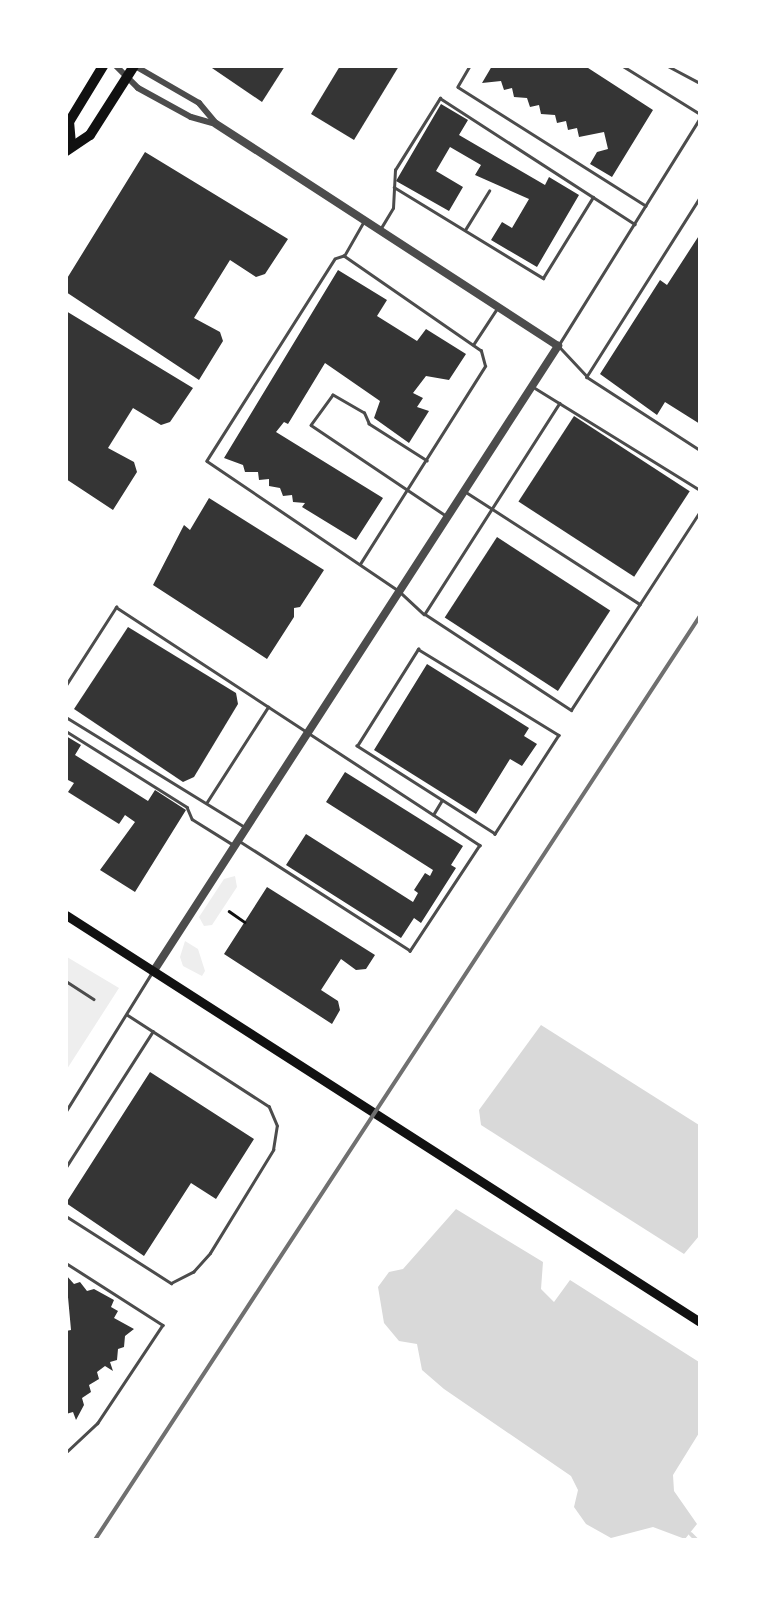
<!DOCTYPE html>
<style>
body{margin:0}
#map{position:relative;width:766px;height:1606px;overflow:hidden;background:#fff;font-family:"Fira Sans",sans-serif}
div>[style]{position:absolute}
[style*='--x']{left:calc(var(--x)*1px);top:calc(var(--y)*1px);width:calc(var(--w)*1px);rotate:calc(var(--a)*1deg)}
.green>*{inset:0;background:#eee}
.water>*{inset:0;background:#d9d9d9}
.stream>*{height:3.5px;margin:-1.75px;padding:0 1.75px;transform-origin:1.75px;border-radius:1.75px;background:#d9d9d9}
.building>*{inset:0;background:#353535;transform-origin:0 0}
.path>*{height:2.5px;margin:-1.25px;padding:0 1.25px;transform-origin:1.25px;border-radius:1.25px;background:#111}
.service>*{height:2.5px;margin:-1.25px;padding:0 1.25px;transform-origin:1.25px;border-radius:1.25px;background:#4c4c4c}
.minor>*{height:6px;margin:-3px;padding:0 3px;transform-origin:3px;border-radius:3px;background:#4c4c4c}
.tertiary>*{height:8px;margin:-4px;padding:0 4px;transform-origin:4px;border-radius:4px;background:#4c4c4c}
.secondary>*{height:9px;margin:-4.5px;padding:0 4.5px;transform-origin:4.5px;border-radius:4.5px;background:#111}
.primary>*{height:10px;margin:-5px;padding:0 5px;transform-origin:5px;border-radius:5px;background:#111}
.rail>*{height:3.5px;margin:-1.75px;padding:0 1.75px;transform-origin:1.75px;border-radius:1.75px;background:#707070}
span{translate:-50% -50%;white-space:nowrap;text-align:center;line-height:1.15;-webkit-text-stroke:6px #fff;paint-order:stroke}
.frame{position:absolute;inset:0;border:68px solid #fff;pointer-events:none}
</style>
<div id="map">
<div class="green">
<i style="clip-path:polygon(235px 876px,237px 887px,212px 925px,204px 926px,199px 917px,224px 879px)"></i>
<i style="clip-path:polygon(185px 941px,198px 949px,205px 971px,202px 976px,183px 966px,180px 957px)"></i>
<i style="clip-path:polygon(67px 957px,119px 988px,67px 1069px)"></i>
</div>
<div class="water">
<i style="clip-path:polygon(541px 1025px,699px 1125px,699px 1236px,684px 1254px,481px 1125px,479px 1110px)"></i>
<i style="clip-path:polygon(456px 1209px,543px 1262px,541px 1289px,554px 1302px,570px 1280px,699px 1362px,699px 1433px,673px 1475px,674px 1491px,697px 1524px,685px 1539px,653px 1527px,611px 1538px,586px 1524px,574px 1507px,578px 1490px,571px 1476px,444px 1389px,422px 1370px,417px 1344px,399px 1341px,384px 1323px,378px 1287px,389px 1272px,403px 1269px)"></i>
</div>
<div class="stream">
<i style="--x:691;--y:1534;--w:8;--a:45"></i>
</div>
<div class="building">
<i style="clip-path:polygon(209px 66px,285px 66px,262px 102px)"></i>
<i style="clip-path:polygon(340px 66px,399px 66px,354px 140px,311px 114px)"></i>
<i style="clip-path:polygon(492px 66px,585px 66px,653px 110px,612px 177px,590px 164px,597px 152px,608px 149px,604px 132px,579px 137px,577px 128px,568px 130px,566px 121px,557px 123px,555px 115px,541px 114px,539px 105px,530px 107px,527px 98px,514px 97px,512px 88px,504px 90px,501px 81px,482px 83px)"></i>
<i style="clip-path:polygon(441px 104px,468px 120px,459px 135px,545px 185px,549px 177px,579px 195px,537px 267px,491px 240px,502px 222px,512px 228px,529px 199px,475px 175px,481px 165px,450px 147px,436px 171px,463px 187px,449px 211px,396px 181px)"></i>
<i style="clip-path:polygon(145px 152px,288px 239px,265px 274px,256px 277px,230px 260px,194px 318px,220px 332px,223px 341px,199px 380px,66px 292px,66px 280px)"></i>
<i style="clip-path:polygon(700px 234px,700px 424px,665px 402px,657px 415px,600px 374px,660px 280px,667px 285px)"></i>
<i style="clip-path:polygon(338px 270px,387px 300px,377px 316px,417px 341px,426px 329px,466px 354px,449px 380px,426px 376px,413px 393px,423px 398px,417px 407px,429px 411px,409px 443px,374px 418px,380px 401px,325px 363px,288px 424px,284px 422px,276px 432px,383px 498px,356px 540px,302px 507px,305px 503px,293px 502px,292px 495px,283px 496px,280px 488px,269px 486px,269px 479px,259px 480px,258px 472px,245px 472px,243px 465px,224px 458px)"></i>
<i style="clip-path:polygon(66px 311px,193px 388px,170px 422px,161px 425px,133px 408px,108px 448px,134px 462px,137px 472px,113px 510px,66px 479px)"></i>
<i style="left:574px;top:416px;width:138px;height:102px;rotate:33deg"></i>
<i style="clip-path:polygon(209px 498px,324px 570px,300px 607px,294px 608px,294px 617px,267px 659px,153px 585px,184px 525px,190px 530px)"></i>
<i style="left:497px;top:537px;width:135px;height:96px;rotate:33deg"></i>
<i style="clip-path:polygon(128px 627px,236px 693px,238px 704px,194px 777px,183px 782px,74px 709px)"></i>
<i style="clip-path:polygon(427px 664px,529px 728px,524px 736px,537px 744px,522px 766px,510px 759px,476px 814px,374px 750px)"></i>
<i style="clip-path:polygon(66px 736px,81px 745px,75px 755px,148px 801px,155px 790px,186px 810px,135px 892px,100px 870px,135px 822px,125px 815px,119px 824px,68px 792px,74px 783px,66px 779px)"></i>
<i style="clip-path:polygon(345px 772px,463px 846px,451px 865px,456px 868px,421px 923px,414px 918px,401px 938px,286px 865px,306px 834px,413px 902px,418px 893px,414px 890px,425px 873px,430px 876px,433px 870px,326px 802px)"></i>
<i style="clip-path:polygon(267px 887px,375px 955px,366px 969px,356px 970px,341px 959px,321px 990px,338px 1001px,340px 1010px,332px 1024px,224px 954px)"></i>
<i style="clip-path:polygon(150px 1072px,254px 1139px,216px 1199px,191px 1183px,144px 1256px,66px 1203px)"></i>
<i style="clip-path:polygon(66px 1275px,74px 1284px,80px 1282px,87px 1291px,94px 1289px,114px 1300px,111px 1307px,118px 1311px,114px 1318px,134px 1329px,125px 1336px,124px 1347px,118px 1349px,117px 1360px,110px 1362px,113px 1371px,105px 1366px,97px 1372px,99px 1379px,89px 1385px,91px 1392px,82px 1398px,84px 1405px,76px 1420px,73px 1412px,66px 1414px,66px 1331px,71px 1330px)"></i>
</div>
<div class="path">
<i style="--x:229;--y:911;--w:19;--a:35"></i>
</div>
<div class="service">
<i style="--x:470;--y:66;--w:24;--a:120"></i>
<i style="--x:458;--y:87;--w:222;--a:32.3"></i>
<i style="--x:623;--y:66;--w:91;--a:31.9"></i>
<i style="--x:668;--y:66;--w:36;--a:28"></i>
<i style="--x:394;--y:187;--w:175;--a:31.4"></i>
<i style="--x:543;--y:278;--w:95;--a:-58.3"></i>
<i style="--x:700;--y:198;--w:212;--a:122.3"></i>
<i style="--x:587;--y:377;--w:135;--a:32.9"></i>
<i style="--x:381;--y:228;--w:23;--a:-59"></i>
<i style="--x:393;--y:208;--w:38;--a:-87"></i>
<i style="--x:395;--y:170;--w:85;--a:-58"></i>
<i style="--x:440;--y:98;--w:232;--a:32.9"></i>
<i style="--x:465;--y:230;--w:46;--a:-58.4"></i>
<i style="--x:344;--y:256;--w:9;--a:162"></i>
<i style="--x:335;--y:259;--w:239;--a:122.4"></i>
<i style="--x:207;--y:461;--w:232;--a:34.1"></i>
<i style="--x:399;--y:591;--w:34;--a:43"></i>
<i style="--x:473;--y:345;--w:42;--a:-56.7"></i>
<i style="--x:587;--y:377;--w:42;--a:-133.1"></i>
<i style="--x:558;--y:346;--w:269;--a:-58.1"></i>
<i style="--x:535;--y:388;--w:194;--a:31.7"></i>
<i style="--x:560;--y:403;--w:250;--a:122.6"></i>
<i style="--x:425;--y:614;--w:175;--a:33.3"></i>
<i style="--x:571;--y:710;--w:237;--a:-57"></i>
<i style="--x:427;--y:461;--w:69;--a:-147.5"></i>
<i style="--x:369;--y:424;--w:12;--a:-114"></i>
<i style="--x:364;--y:413;--w:36;--a:-150"></i>
<i style="--x:333;--y:395;--w:37;--a:126"></i>
<i style="--x:311;--y:425;--w:161;--a:33.9"></i>
<i style="--x:466;--y:492;--w:207;--a:32.8"></i>
<i style="--x:360;--y:564;--w:234;--a:-57.7"></i>
<i style="--x:485;--y:366;--w:16;--a:-105"></i>
<i style="--x:481;--y:351;--w:167;--a:-145.3"></i>
<i style="--x:344;--y:256;--w:40;--a:-60.3"></i>
<i style="--x:418;--y:649;--w:165;--a:31.4"></i>
<i style="--x:559;--y:735;--w:118;--a:122.9"></i>
<i style="--x:495;--y:834;--w:164;--a:-147.5"></i>
<i style="--x:357;--y:746;--w:115;--a:-57.8"></i>
<i style="--x:66;--y:685;--w:93;--a:-57.3"></i>
<i style="--x:116;--y:607;--w:435;--a:33.2"></i>
<i style="--x:480;--y:845;--w:127;--a:123.4"></i>
<i style="--x:410;--y:951;--w:202;--a:-147.3"></i>
<i style="--x:66;--y:717;--w:210;--a:31.6"></i>
<i style="--x:66;--y:731;--w:143;--a:32.1"></i>
<i style="--x:187;--y:807;--w:13;--a:67"></i>
<i style="--x:192;--y:819;--w:47;--a:32"></i>
<i style="--x:207;--y:802;--w:113;--a:-57.3"></i>
<i style="--x:433;--y:815;--w:17;--a:-59"></i>
<i style="--x:66;--y:981;--w:33;--a:33"></i>
<i style="--x:66;--y:1111;--w:161;--a:-58.2"></i>
<i style="--x:66;--y:1167;--w:161;--a:-57.4"></i>
<i style="--x:66;--y:1216;--w:125;--a:32.5"></i>
<i style="--x:171;--y:1283;--w:25;--a:-27"></i>
<i style="--x:193;--y:1272;--w:25;--a:-48"></i>
<i style="--x:210;--y:1253;--w:121;--a:-58.5"></i>
<i style="--x:273;--y:1150;--w:24;--a:-81"></i>
<i style="--x:277;--y:1126;--w:21;--a:-113"></i>
<i style="--x:269;--y:1107;--w:169;--a:-147.1"></i>
<i style="--x:66;--y:1263;--w:115;--a:32.6"></i>
<i style="--x:163;--y:1325;--w:118;--a:123.6"></i>
<i style="--x:98;--y:1423;--w:44;--a:136.8"></i>
</div>
<div class="minor">
<i style="--x:116;--y:66;--w:31;--a:45"></i>
<i style="--x:138;--y:88;--w:60;--a:28.7"></i>
<i style="--x:191;--y:117;--w:26;--a:16"></i>
<i style="--x:135;--y:66;--w:74;--a:30"></i>
<i style="--x:199;--y:103;--w:25;--a:50"></i>
</div>
<div class="tertiary">
<i style="--x:153;--y:972;--w:746;--a:-57.1"></i>
<i style="--x:558;--y:346;--w:408;--a:-147"></i>
</div>
<div class="secondary">
<i style="--x:66;--y:915;--w:753;--a:32.7"></i>
</div>
<div class="primary">
<i style="--x:71;--y:144;--w:22;--a:-95"></i>
<i style="--x:69;--y:122;--w:66;--a:-58.7"></i>
<i style="--x:66;--y:151;--w:29;--a:-34"></i>
<i style="--x:90;--y:135;--w:82;--a:-57.5"></i>
</div>
<div class="rail">
<i style="--x:95;--y:1540;--w:1104;--a:-56.78"></i>
</div>
<div class="frame"></div>
</div>
